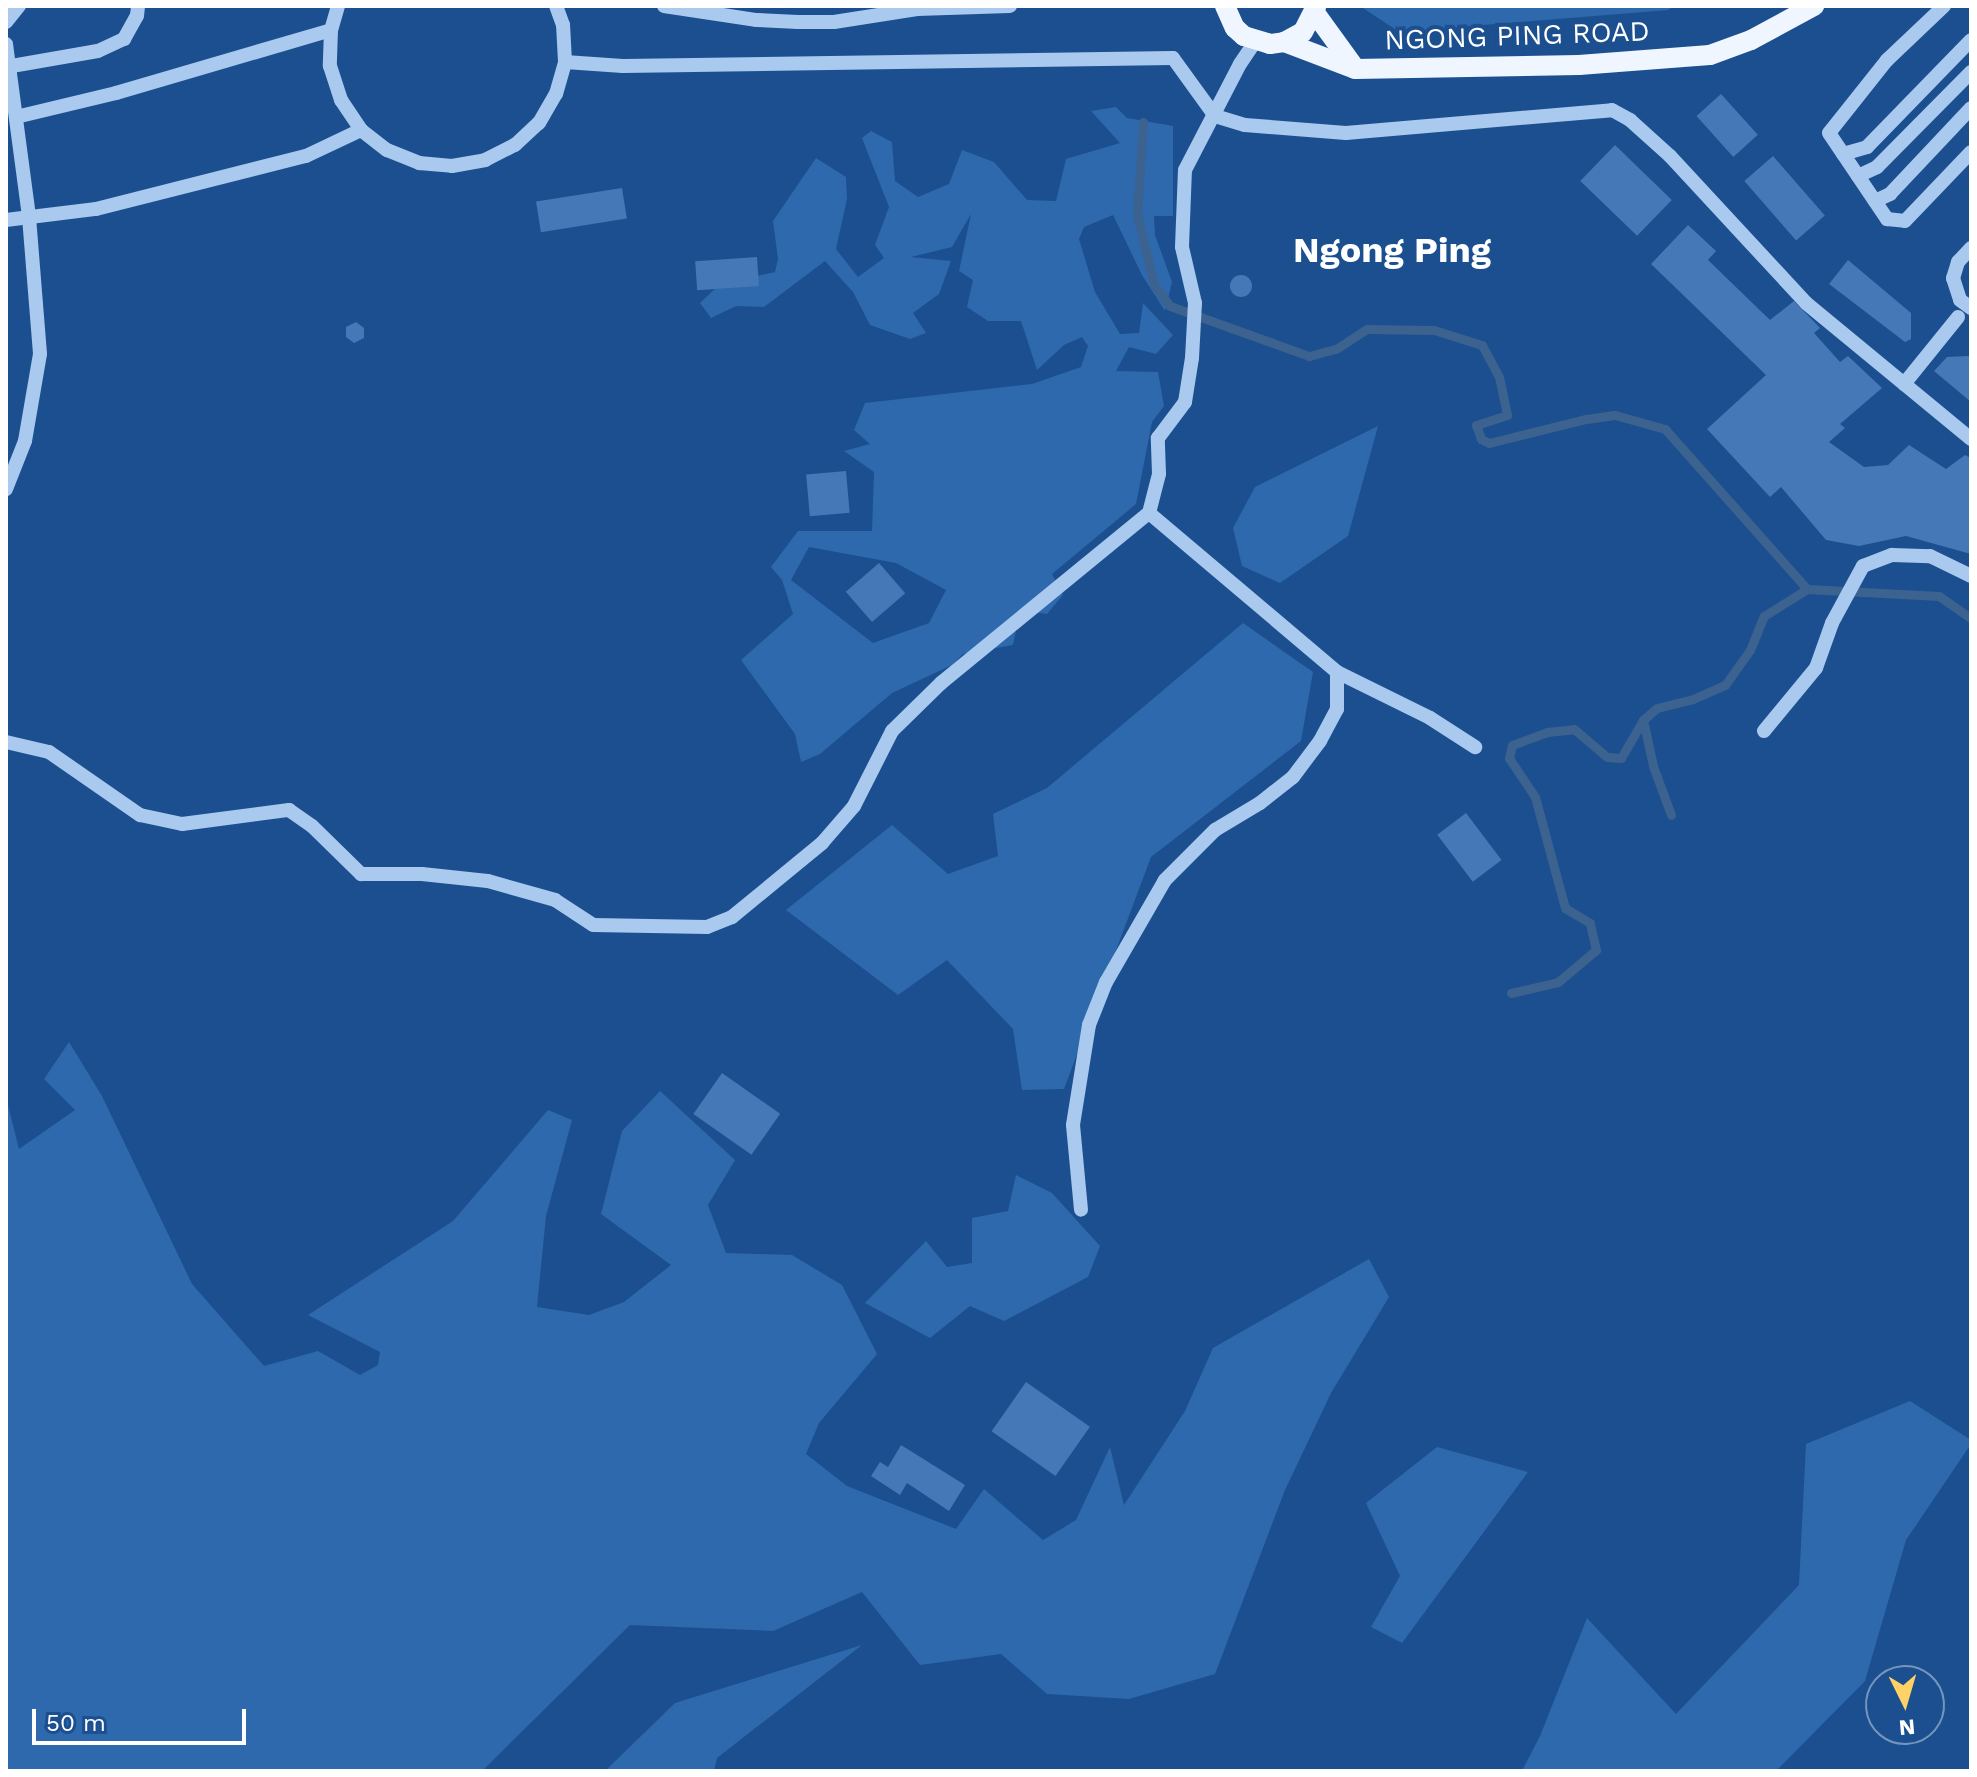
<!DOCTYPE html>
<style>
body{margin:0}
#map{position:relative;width:1977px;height:1777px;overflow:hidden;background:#1b4f8f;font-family:"Work Sans",sans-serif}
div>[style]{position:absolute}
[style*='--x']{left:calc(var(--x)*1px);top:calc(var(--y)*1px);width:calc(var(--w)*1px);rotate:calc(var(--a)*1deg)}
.green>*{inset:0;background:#2e69ad}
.stream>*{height:9px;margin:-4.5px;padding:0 4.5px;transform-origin:4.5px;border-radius:4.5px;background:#3c6290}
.building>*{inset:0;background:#4478b7;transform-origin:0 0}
.round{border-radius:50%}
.minor>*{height:14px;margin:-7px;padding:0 7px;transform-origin:7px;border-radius:7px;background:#a9c9ee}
.major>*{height:20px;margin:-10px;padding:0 10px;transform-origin:10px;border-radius:10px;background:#f0f6ff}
span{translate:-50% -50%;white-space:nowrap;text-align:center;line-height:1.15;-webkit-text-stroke:8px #1b4f8f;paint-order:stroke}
.street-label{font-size:28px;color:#fff}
.district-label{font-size:36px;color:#fff;font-weight:700}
.frame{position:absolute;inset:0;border:8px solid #fff;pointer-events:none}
.north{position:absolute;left:1865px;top:1665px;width:80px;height:80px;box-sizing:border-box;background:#1b4f8f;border:2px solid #7695bc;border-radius:50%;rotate:175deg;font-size:22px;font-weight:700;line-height:32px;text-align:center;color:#fff}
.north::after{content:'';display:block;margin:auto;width:28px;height:36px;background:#ffd166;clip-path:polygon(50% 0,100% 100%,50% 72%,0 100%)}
.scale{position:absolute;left:32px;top:1709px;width:214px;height:36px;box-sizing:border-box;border:4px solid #fff;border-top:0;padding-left:10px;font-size:24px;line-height:28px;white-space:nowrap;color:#fff;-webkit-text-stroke:6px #1b4f8f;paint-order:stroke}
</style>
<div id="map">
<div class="green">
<i style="clip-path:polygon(1360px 6px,1674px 6px,1668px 10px,1399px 32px)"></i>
<i style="clip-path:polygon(evenodd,1116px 107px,1127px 118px,1173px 126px,1173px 216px,1154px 216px,1155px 235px,1172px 282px,1165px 311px,1142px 275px,1113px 215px,1084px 227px,1079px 239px,1095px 292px,1120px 334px,1139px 333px,1143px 303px,1173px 335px,1156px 354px,1129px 347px,1116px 371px,1158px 372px,1164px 406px,1152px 422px,1136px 504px,1052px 574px,1063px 595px,1047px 614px,1020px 610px,1013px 645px,963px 654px,952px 665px,892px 693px,820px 754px,801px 762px,795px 734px,741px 660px,793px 614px,782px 580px,771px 567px,798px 531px,872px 531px,874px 472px,844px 451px,870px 444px,854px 430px,865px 403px,1032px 384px,1081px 367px,1088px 346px,1082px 337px,1064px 345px,1037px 370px,1021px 321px,988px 321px,967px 307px,973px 280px,959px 271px,971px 214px,952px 247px,911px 257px,951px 261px,939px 294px,913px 313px,926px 333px,910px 339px,870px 325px,853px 292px,825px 261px,764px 307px,736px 306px,711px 318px,700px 303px,719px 285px,775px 272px,778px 259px,773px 221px,816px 158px,846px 177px,847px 199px,836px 249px,858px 277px,884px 258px,875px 245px,889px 207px,862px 138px,871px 131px,892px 142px,895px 181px,918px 197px,949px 184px,962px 150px,994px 162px,1027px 200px,1056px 201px,1066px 159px,1120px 143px,1091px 111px,1116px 107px,809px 547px,896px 563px,946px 590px,929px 623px,873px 643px,791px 580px,809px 547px)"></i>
<i style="clip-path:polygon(1378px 426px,1348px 536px,1280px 583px,1242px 566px,1233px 528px,1255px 487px)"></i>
<i style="clip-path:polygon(1243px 623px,1313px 672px,1301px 741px,1151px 857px,1064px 1089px,1022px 1090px,1013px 1029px,947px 960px,898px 995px,786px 910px,892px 825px,948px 874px,998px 856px,993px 814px,1047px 788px)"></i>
<i style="clip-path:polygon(69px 1042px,102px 1096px,192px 1284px,264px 1366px,318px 1351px,360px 1375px,378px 1365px,380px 1352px,308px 1315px,453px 1221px,548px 1110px,572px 1120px,546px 1216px,537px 1307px,589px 1315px,624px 1302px,671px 1265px,601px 1214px,622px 1131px,660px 1091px,735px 1160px,708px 1205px,726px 1253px,792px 1255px,842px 1285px,877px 1354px,819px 1423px,806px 1454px,847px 1486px,956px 1529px,984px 1489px,1043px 1540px,1076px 1520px,1110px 1447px,1124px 1505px,1185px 1411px,1213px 1348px,1369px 1259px,1389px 1297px,1331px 1393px,1285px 1490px,1215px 1674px,1129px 1699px,1047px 1694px,1001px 1654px,920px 1665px,862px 1592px,773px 1631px,630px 1625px,482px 1771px,6px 1771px,6px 1097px,19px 1149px,75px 1110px,44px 1079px)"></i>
<i style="clip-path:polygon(1016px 1175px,1052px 1193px,1100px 1246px,1088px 1277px,1004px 1321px,970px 1306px,930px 1338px,865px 1303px,926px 1241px,947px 1267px,972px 1263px,972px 1218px,1008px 1211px)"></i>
<i style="clip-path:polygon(1910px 1401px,1971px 1440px,1971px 1444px,1906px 1540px,1865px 1681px,1776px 1771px,1522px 1771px,1540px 1736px,1587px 1618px,1676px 1714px,1799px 1585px,1806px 1444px)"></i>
<i style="clip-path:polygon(1437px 1447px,1528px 1472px,1402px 1643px,1371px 1627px,1400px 1576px,1366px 1503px)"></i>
<i style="clip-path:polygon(862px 1645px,717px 1758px,714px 1771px,605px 1771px,675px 1703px)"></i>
</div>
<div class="stream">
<i style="--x:1143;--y:122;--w:92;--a:93.7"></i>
<i style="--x:1137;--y:214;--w:73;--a:76.5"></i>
<i style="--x:1154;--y:285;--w:26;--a:53"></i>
<i style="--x:1170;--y:306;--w:148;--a:19.8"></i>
<i style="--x:1309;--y:356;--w:28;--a:-15"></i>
<i style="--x:1336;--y:349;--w:37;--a:-33"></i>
<i style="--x:1367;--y:329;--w:67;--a:0.9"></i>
<i style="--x:1434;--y:330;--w:50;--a:17.4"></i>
<i style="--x:1482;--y:345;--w:36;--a:62"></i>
<i style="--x:1499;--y:377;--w:39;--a:78"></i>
<i style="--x:1507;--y:415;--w:33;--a:162"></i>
<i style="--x:1476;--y:425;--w:15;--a:70"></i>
<i style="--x:1481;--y:439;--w:9;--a:27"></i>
<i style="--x:1489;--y:443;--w:100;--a:-13.9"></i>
<i style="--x:1586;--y:419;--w:29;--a:-8"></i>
<i style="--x:1615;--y:415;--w:52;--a:15.6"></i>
<i style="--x:1665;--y:429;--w:214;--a:48.4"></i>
<i style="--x:1807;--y:589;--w:132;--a:3"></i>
<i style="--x:1939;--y:596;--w:39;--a:35"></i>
<i style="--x:1643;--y:720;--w:47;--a:77.7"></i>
<i style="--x:1653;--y:766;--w:52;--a:69.8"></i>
<i style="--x:1511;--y:993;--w:48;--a:-13.2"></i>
<i style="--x:1558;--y:982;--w:50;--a:-40.1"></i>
<i style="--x:1596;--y:950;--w:28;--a:-103"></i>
<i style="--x:1590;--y:923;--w:29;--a:-149"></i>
<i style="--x:1565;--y:908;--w:115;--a:-105.1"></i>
<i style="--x:1535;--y:797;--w:47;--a:-123.7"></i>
<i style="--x:1509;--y:758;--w:13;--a:-77"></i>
<i style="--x:1512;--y:745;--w:37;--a:-20"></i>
<i style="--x:1547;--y:732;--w:27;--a:-6"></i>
<i style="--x:1574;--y:729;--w:43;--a:40.3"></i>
<i style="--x:1607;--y:757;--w:14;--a:4"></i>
<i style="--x:1621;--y:758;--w:44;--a:-59.9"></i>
<i style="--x:1643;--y:720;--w:18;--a:-41"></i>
<i style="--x:1657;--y:708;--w:37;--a:-14"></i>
<i style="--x:1693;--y:699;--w:35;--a:-24"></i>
<i style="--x:1725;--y:685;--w:43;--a:-54.5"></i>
<i style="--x:1750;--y:650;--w:37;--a:-68"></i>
<i style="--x:1764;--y:616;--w:51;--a:-32.1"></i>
</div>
<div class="building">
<i style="left:1721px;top:94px;width:55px;height:33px;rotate:48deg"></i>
<i style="left:1615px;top:145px;width:79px;height:50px;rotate:44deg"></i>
<i style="left:1773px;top:156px;width:79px;height:38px;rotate:49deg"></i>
<i style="left:622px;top:188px;width:31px;height:87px;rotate:81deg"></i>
<i style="clip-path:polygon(1688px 225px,1716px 251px,1708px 260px,1770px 320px,1794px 301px,1820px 328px,1814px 333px,1840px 362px,1848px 356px,1882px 388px,1840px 424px,1845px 428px,1829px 442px,1864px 467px,1888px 465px,1909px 445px,1946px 469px,1965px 455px,1971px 458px,1971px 554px,1906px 536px,1859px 546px,1826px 540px,1781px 487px,1770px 497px,1707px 429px,1766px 375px,1651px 264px)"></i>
<i style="left:757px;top:257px;width:29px;height:62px;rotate:86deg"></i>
<i style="clip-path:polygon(1848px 260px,1911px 313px,1911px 339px,1905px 342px,1829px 284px)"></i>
<i class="round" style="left:1230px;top:275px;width:22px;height:22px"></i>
<i style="clip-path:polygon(356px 322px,364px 328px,364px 338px,354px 343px,346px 337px,346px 327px)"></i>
<i style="clip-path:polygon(1968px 356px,1971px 358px,1971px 402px,1934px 371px,1947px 357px)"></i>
<i style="left:846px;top:471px;width:42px;height:40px;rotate:85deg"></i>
<i style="left:879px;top:563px;width:40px;height:44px;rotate:49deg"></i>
<i style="left:1466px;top:813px;width:59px;height:36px;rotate:53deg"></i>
<i style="left:722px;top:1073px;width:71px;height:50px;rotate:35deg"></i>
<i style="left:1026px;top:1382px;width:78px;height:60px;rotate:35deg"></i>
<i style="clip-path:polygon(901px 1445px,965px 1485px,949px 1511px,907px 1483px,900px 1495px,871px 1476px,880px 1462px,888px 1467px)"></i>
</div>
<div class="minor">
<i style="--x:338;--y:6;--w:25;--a:106"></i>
<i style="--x:331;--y:30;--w:36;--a:92"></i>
<i style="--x:330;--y:66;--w:36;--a:72"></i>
<i style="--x:341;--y:100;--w:36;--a:56"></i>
<i style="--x:361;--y:130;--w:33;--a:38"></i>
<i style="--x:387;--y:150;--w:35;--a:22"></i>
<i style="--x:419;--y:163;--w:33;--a:5"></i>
<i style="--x:452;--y:166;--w:34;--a:-10"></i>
<i style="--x:485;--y:160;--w:34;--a:-27"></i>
<i style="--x:515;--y:145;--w:33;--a:-43"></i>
<i style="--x:539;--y:123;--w:34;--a:-60"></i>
<i style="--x:556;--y:94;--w:33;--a:-74"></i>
<i style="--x:565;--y:62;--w:37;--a:-93"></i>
<i style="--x:563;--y:25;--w:20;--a:-110"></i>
<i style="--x:664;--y:6;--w:94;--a:8.6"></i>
<i style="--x:757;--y:20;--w:41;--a:2.8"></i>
<i style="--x:798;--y:22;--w:36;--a:0"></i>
<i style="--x:834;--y:22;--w:84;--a:-8.9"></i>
<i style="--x:917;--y:9;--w:93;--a:-1.8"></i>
<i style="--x:1944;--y:6;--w:79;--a:136.5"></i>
<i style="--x:1887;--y:60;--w:93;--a:128.5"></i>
<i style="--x:1829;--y:133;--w:104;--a:56"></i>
<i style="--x:1887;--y:219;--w:18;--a:6"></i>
<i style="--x:1905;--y:221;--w:95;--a:-46.3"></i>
<i style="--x:6;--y:22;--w:21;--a:-51"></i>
<i style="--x:6;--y:44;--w:175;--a:82.4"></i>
<i style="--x:29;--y:217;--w:137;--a:85.4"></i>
<i style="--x:40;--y:354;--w:88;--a:99.8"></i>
<i style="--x:25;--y:441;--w:52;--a:111.6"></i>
<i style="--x:565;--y:62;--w:58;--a:3.9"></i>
<i style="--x:623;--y:66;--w:550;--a:-0.83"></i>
<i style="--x:1173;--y:58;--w:72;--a:54.1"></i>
<i style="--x:1215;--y:116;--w:31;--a:17"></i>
<i style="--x:1245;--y:125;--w:101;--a:4.5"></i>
<i style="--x:1346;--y:133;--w:267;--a:-4.9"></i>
<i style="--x:1612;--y:110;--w:21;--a:29"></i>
<i style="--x:1630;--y:120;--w:54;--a:42"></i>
<i style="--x:1670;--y:156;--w:200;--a:47.2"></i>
<i style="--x:1806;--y:303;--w:214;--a:39.5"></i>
<i style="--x:6;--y:67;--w:93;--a:-9.9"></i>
<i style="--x:98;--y:51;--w:29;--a:-25"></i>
<i style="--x:124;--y:39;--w:26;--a:-61"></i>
<i style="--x:137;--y:16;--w:10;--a:-84"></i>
<i style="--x:16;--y:117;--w:103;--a:-13.5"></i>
<i style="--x:116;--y:93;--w:224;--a:-16.3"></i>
<i style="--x:1843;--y:154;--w:25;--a:-16"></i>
<i style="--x:1867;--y:147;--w:149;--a:-45.8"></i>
<i style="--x:1858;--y:176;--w:21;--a:-25"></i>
<i style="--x:1877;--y:167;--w:134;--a:-45.3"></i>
<i style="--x:1875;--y:201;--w:17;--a:-25"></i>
<i style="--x:1890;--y:194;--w:118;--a:-46.7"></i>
<i style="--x:6;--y:220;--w:91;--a:-7"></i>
<i style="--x:96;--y:209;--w:217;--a:-14.2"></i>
<i style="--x:306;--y:156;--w:61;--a:-25.3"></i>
<i style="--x:1971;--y:248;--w:19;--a:133"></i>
<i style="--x:1958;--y:262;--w:17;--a:107"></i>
<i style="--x:1953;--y:278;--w:23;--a:72"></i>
<i style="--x:1960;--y:300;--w:14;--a:36"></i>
<i style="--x:1904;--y:384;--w:86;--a:-51.1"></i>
<i style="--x:1149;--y:513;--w:40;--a:-75.6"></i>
<i style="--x:1159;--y:474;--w:36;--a:-92"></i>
<i style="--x:1158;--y:438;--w:45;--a:-53.1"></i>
<i style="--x:1185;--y:402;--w:45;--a:-81"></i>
<i style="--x:1192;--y:358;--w:55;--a:-86.9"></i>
<i style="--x:1195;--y:303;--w:57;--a:-103.1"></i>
<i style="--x:1182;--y:247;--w:77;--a:-87.8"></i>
<i style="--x:1185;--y:170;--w:119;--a:-62.6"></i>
<i style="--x:1240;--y:64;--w:27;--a:-56"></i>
<i style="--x:1337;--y:672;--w:104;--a:26.3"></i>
<i style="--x:1430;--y:718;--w:54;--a:32.8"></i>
<i style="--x:1764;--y:731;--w:82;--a:-50.5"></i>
<i style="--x:1816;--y:668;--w:48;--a:-70.4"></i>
<i style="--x:1832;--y:623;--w:65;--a:-61.5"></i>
<i style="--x:1863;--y:566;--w:31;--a:-21"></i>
<i style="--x:1892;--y:555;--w:38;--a:2"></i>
<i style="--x:1930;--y:556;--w:46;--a:26"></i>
<i style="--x:6;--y:742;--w:44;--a:13.1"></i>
<i style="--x:49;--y:752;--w:111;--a:34.7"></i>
<i style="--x:140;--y:815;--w:43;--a:12.1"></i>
<i style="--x:182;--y:824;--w:108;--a:-7.5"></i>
<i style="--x:289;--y:810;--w:28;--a:35"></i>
<i style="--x:312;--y:826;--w:69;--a:44.4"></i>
<i style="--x:361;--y:874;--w:61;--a:0"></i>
<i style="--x:422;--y:874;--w:66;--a:6.1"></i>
<i style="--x:488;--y:881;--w:70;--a:15.8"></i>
<i style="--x:555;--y:900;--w:45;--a:33.3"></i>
<i style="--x:593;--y:925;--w:114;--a:1"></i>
<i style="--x:707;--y:927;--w:27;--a:-22"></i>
<i style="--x:732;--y:917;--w:117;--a:-39.4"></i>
<i style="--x:822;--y:843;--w:49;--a:-49.1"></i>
<i style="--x:854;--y:806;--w:84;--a:-63.1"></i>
<i style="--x:892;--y:731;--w:69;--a:-44.4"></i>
<i style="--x:941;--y:683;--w:269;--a:-39.3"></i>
<i style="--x:1149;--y:513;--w:246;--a:40.2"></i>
<i style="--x:1337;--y:672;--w:37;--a:90"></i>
<i style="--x:1337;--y:709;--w:36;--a:118"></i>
<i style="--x:1320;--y:741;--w:45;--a:126.9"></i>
<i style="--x:1293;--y:777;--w:42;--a:141.8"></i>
<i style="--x:1260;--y:803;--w:52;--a:149"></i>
<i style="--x:1215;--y:830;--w:71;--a:135"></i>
<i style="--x:1165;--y:880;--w:118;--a:120"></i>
<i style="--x:1106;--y:982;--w:46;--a:111.6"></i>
<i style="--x:1089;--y:1025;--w:101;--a:99.1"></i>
<i style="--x:1073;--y:1125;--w:85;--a:84.6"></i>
</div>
<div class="major">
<i style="--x:1225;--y:6;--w:24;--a:66"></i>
<i style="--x:1235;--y:28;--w:12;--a:42"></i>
<i style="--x:1244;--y:36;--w:27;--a:17"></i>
<i style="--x:1270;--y:44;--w:14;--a:-8"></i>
<i style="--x:1284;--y:42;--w:21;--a:-28"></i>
<i style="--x:1303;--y:32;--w:29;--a:-63"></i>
<i style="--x:1315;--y:13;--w:68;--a:54"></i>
<i style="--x:1284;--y:42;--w:76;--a:20.8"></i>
<i style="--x:1355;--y:69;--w:224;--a:-1"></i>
<i style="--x:1579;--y:65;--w:131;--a:-4.4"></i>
<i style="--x:1710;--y:55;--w:44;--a:-20.1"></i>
<i style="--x:1751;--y:40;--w:72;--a:-28.4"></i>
</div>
<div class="street-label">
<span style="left:1517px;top:36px;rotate:-2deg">NGONG PING ROAD</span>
</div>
<div class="district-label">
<span style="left:1392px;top:251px">Ngong Ping</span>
</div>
<div class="frame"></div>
<div class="north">N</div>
<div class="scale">50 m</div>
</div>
